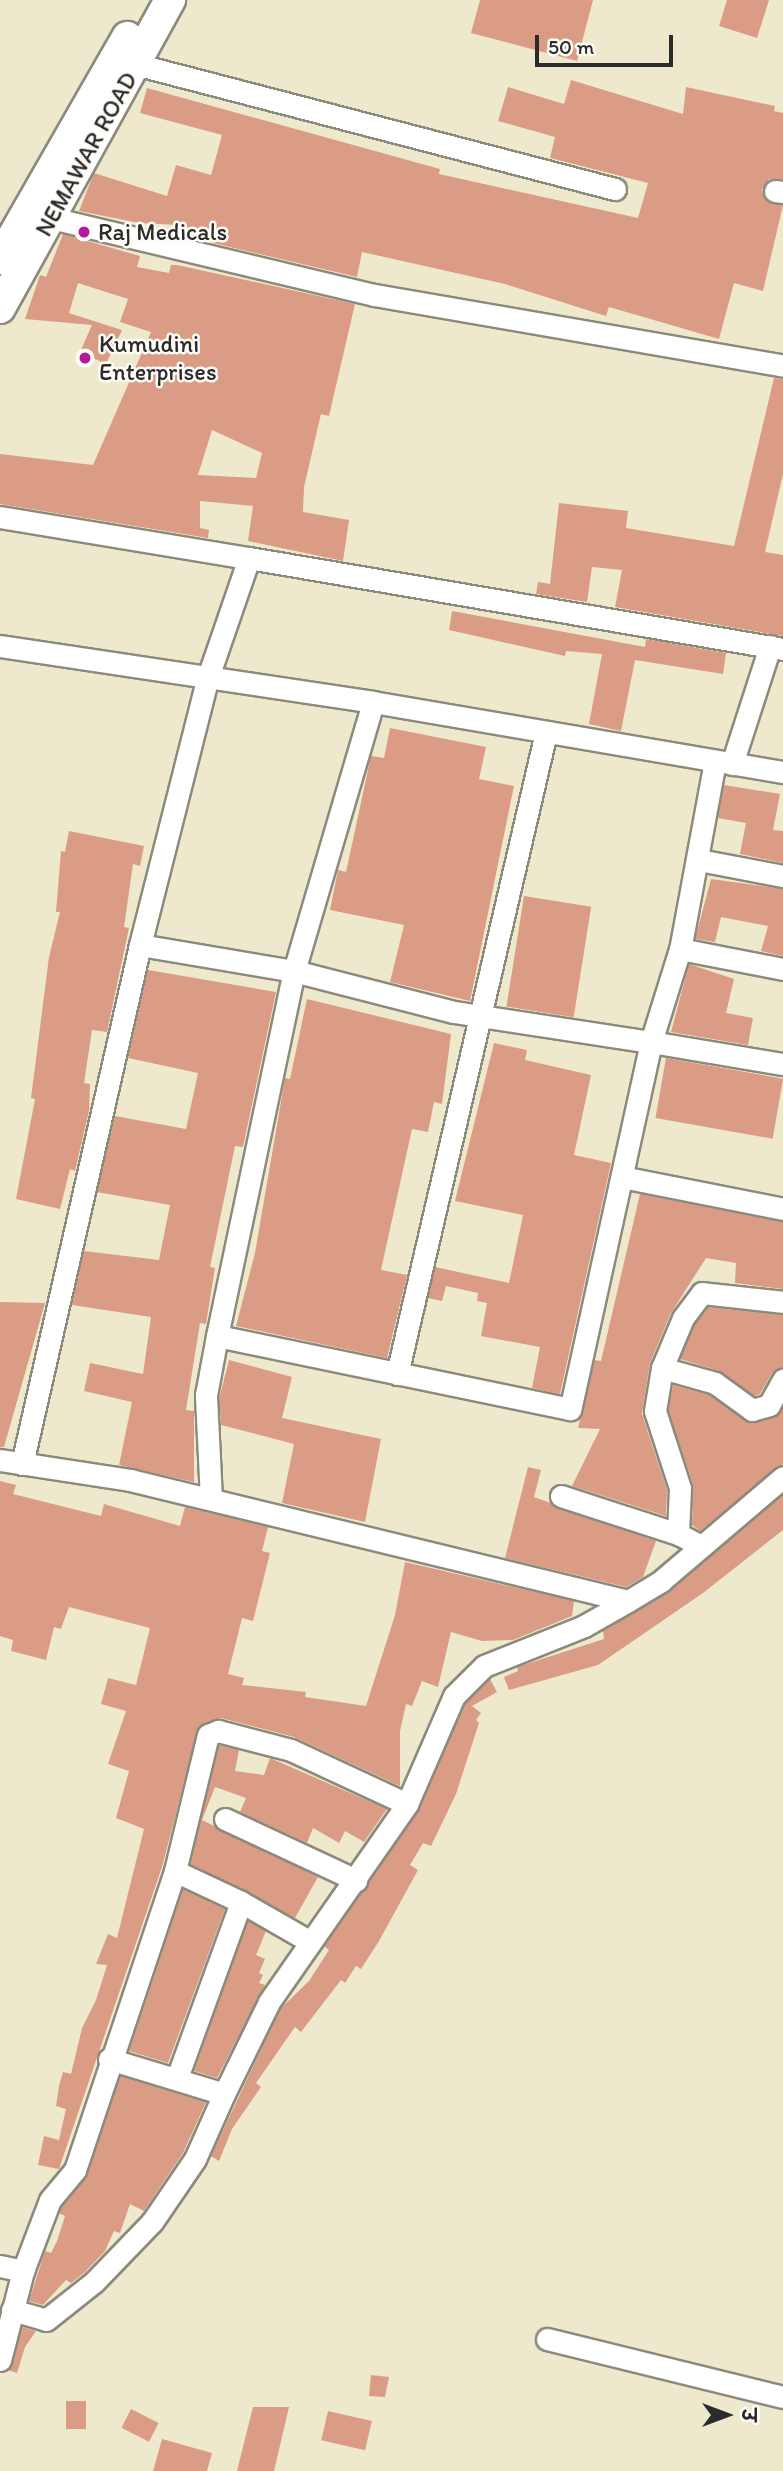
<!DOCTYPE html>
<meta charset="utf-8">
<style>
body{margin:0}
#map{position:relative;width:783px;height:2471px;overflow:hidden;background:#eee9cd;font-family:Itim,"Playpen Sans Deva",sans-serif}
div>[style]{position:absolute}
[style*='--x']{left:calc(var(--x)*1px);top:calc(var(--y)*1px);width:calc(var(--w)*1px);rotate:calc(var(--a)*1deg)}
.building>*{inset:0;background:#db9c85;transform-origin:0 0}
.roads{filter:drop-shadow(2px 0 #8c8a7c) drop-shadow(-2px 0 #8c8a7c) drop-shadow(0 2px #8c8a7c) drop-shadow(0 -2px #8c8a7c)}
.minor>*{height:21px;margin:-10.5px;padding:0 10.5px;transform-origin:10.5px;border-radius:10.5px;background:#fff}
.highway>*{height:30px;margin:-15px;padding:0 15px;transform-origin:15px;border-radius:15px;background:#fff}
.dots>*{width:19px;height:19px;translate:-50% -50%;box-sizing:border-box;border:4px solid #fdfcf7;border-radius:50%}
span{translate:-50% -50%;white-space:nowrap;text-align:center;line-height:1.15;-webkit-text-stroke:5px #fdfcf7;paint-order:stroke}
.street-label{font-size:24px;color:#2b2b2b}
.poi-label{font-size:24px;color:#2b2b2b}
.left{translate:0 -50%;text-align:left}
.north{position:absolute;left:692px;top:2380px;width:70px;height:70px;-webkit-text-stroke:5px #fdfcf7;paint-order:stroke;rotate:90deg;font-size:19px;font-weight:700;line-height:28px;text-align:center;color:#2b2b2b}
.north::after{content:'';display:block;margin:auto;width:24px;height:32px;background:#2b2b2b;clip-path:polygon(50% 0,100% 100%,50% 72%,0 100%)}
.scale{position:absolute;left:535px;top:35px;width:138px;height:32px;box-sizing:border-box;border:4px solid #2b2b2b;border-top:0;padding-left:9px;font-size:21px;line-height:24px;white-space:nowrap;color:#2b2b2b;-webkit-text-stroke:5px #fdfcf7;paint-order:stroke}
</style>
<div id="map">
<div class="building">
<i style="clip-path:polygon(480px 0,593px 0,577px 61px,471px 33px)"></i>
<i style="clip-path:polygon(727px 0,769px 0,757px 38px,719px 26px)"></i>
<i style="clip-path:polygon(571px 80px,683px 114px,686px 87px,775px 106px,774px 111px,783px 113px,783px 179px,769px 179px,762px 190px,768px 202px,783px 205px,763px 291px,734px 283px,719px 339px,609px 307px,606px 316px,505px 284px,362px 252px,357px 277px,213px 243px,215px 237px,180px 225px,139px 223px,79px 211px,94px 173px,167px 196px,176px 165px,211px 175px,222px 135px,140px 113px,147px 88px,440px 169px,439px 174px,638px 218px,648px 183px,550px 158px,555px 137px,498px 121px,508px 87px,564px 104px)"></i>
<i style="clip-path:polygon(evenodd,63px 234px,140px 256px,137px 267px,169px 273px,171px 265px,177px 265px,355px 304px,329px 416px,321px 414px,304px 487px,303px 512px,349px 520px,343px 561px,248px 541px,253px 506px,200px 501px,200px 528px,209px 530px,208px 538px,0 504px,0 454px,93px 465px,151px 332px,120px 322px,128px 299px,78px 283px,69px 313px,122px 330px,106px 364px,80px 352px,92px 325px,25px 319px,40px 275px,46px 277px,63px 234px,212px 430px,262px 453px,256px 478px,198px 475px,212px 430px)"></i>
<i style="clip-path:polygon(774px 378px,783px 379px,783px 474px,765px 552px,783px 555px,783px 636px,615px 607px,622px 570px,592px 567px,587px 602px,536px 594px,538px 582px,550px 584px,559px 503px,628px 511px,626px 528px,734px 546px)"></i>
<i style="clip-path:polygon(452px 611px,645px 647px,646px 639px,726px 653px,723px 674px,635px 660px,621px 731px,589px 724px,602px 654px,566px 651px,565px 656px,449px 630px)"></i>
<i style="clip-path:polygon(390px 728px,486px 747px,479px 779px,514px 786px,470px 1001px,390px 982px,404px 925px,330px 910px,338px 870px,346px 872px,371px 756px,384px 758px)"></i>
<i style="clip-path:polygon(724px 785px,780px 794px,773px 830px,783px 831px,783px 863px,740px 854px,746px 823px,718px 818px)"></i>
<i style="clip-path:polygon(69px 831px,144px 846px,140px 866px,133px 864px,124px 927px,129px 928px,107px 1032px,92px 1030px,84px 1083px,90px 1084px,89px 1111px,75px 1171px,70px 1169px,60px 1209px,16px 1199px,35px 1099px,31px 1098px,49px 957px,60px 912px,56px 912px,61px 851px,65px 852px)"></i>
<i style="clip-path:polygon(711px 879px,783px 889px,783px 956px,761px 951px,768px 926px,721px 917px,715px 942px,695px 939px)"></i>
<i style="left:524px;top:896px;width:68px;height:112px;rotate:9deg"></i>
<i style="clip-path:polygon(689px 964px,734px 979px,726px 1013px,753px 1018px,748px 1045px,671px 1032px)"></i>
<i style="clip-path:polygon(148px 970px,276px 992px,243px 1147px,235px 1146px,210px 1267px,215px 1268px,206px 1324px,200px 1323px,186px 1410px,194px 1411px,194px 1482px,119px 1465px,132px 1402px,84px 1391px,90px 1363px,143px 1374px,151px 1317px,72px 1305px,84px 1251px,159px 1260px,170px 1205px,97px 1192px,115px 1116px,186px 1129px,198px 1073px,128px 1058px)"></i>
<i style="clip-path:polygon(307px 999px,451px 1034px,442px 1104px,434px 1102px,428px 1132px,412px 1129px,381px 1270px,407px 1275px,387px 1358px,236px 1326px,255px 1253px,285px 1078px,290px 1079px)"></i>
<i style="clip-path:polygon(494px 1043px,527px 1050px,525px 1060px,591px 1075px,574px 1155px,611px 1163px,560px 1394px,532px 1388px,540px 1347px,481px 1336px,487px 1303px,477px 1301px,478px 1293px,446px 1286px,442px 1301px,428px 1298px,435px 1267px,509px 1283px,523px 1215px,455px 1201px)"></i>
<i style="left:666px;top:1058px;width:119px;height:61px;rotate:10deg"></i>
<i style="clip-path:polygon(640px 1194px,783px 1222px,783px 1289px,735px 1283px,736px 1263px,706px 1258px,671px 1313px,650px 1363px,642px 1414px,667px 1490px,666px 1516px,572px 1486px,600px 1429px,578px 1428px,594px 1360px,601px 1361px)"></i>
<i style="clip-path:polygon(0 1302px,45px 1303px,4px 1447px,0 1447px)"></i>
<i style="clip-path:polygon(708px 1307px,783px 1315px,783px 1367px,772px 1373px,760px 1394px,755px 1396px,719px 1371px,680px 1359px,694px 1325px)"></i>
<i style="clip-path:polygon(229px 1360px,292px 1377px,282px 1418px,381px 1439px,365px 1522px,282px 1503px,294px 1444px,221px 1425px,219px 1399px)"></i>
<i style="clip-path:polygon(673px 1385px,709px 1395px,749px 1423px,773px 1418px,783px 1407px,783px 1464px,700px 1531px,692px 1525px,693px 1484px,668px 1410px)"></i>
<i style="clip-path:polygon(528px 1467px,541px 1470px,534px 1497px,656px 1541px,643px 1577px,626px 1587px,505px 1558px)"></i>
<i style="clip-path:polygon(0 1481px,16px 1485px,13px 1494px,101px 1516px,104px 1504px,180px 1526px,185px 1507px,268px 1527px,262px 1551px,270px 1553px,253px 1621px,242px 1618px,228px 1674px,244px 1678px,242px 1685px,306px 1692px,305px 1697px,366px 1706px,395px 1615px,405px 1562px,574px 1601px,572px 1616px,513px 1640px,482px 1641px,451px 1632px,438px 1687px,422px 1681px,412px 1706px,406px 1704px,400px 1731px,400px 1786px,294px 1737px,221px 1718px,199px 1726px,162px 1867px,59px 2169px,38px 2165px,44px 2136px,59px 2140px,66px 2109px,56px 2106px,59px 2086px,63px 2072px,71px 2074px,82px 2028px,96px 2000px,107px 1965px,96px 1964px,108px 1934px,117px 1938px,144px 1829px,116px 1818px,129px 1771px,108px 1764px,126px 1711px,101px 1704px,108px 1678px,136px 1685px,150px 1628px,69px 1607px,61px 1629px,54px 1627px,46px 1660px,11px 1651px,13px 1640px,0 1636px)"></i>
<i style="clip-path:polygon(783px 1494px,783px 1530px,703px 1593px,598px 1665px,509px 1690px,504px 1677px,518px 1671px,517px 1667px,604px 1639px,603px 1630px,670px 1591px)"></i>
<i style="clip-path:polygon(490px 1679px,497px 1692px,472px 1706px,481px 1713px,476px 1720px,479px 1723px,456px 1794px,431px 1846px,423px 1843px,410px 1865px,418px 1870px,379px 1941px,361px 1969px,356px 1966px,345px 1983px,341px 1980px,301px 2032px,295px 2027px,256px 2083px,261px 2087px,232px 2129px,219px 2161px,211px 2156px,280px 2009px,309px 1981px,329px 1950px,324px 1946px,418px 1812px,465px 1704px)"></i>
<i style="clip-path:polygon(219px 1745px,239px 1750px,235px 1771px,264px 1775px,270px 1758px,387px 1809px,364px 1842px,345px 1831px,339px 1843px,313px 1828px,307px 1843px,240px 1812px,246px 1798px,215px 1787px,202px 1820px,318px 1877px,295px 1918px,190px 1864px)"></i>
<i style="clip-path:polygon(183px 1889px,225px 1909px,168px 2063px,129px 2051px)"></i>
<i style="clip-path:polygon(248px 1921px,266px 1931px,256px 1955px,265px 1959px,259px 1973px,263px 1975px,259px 1983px,265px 1985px,217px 2078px,194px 2071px)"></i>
<i style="clip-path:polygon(120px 2076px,206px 2102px,183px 2153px,144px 2211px,130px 2204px,120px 2233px,114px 2231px,105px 2251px,85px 2272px,71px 2283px,66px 2280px,43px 2305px,29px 2301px,45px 2251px,51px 2253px,57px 2241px,65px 2216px,59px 2213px,61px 2207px,87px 2174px)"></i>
<i style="clip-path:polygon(22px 2327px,36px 2331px,25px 2347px,17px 2373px,8px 2370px)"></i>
<i style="clip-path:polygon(371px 2375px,389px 2377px,385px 2397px,369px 2396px)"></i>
<i style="left:66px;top:2401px;width:20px;height:28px"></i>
<i style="clip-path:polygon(253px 2407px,289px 2407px,274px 2471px,237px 2471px)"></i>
<i style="left:131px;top:2409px;width:31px;height:21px;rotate:27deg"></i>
<i style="left:328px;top:2411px;width:45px;height:30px;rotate:13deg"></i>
<i style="clip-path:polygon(162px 2439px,212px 2453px,207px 2471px,153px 2471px)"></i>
</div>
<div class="roads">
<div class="minor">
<i style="--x:135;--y:64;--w:496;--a:14.6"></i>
<i style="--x:775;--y:191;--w:8;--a:7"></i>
<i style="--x:51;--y:218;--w:332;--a:13.4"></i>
<i style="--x:374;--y:295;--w:415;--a:9.8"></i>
<i style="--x:0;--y:517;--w:252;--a:9.4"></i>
<i style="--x:0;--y:646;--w:377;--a:8.5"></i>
<i style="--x:373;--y:702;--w:416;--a:9.7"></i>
<i style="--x:715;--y:761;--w:191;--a:100.5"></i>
<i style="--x:680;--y:949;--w:97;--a:107.3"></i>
<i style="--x:651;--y:1042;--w:134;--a:9.5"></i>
<i style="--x:732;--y:764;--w:124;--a:-72.1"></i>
<i style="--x:699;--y:860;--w:86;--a:10.8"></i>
<i style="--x:140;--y:945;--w:156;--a:9.6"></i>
<i style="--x:294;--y:971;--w:165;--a:14.4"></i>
<i style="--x:454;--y:1012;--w:199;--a:8.7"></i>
<i style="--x:651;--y:1042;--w:376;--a:102.4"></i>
<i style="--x:570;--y:1409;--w:360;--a:-168.3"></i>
<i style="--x:680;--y:949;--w:105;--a:11"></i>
<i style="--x:622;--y:1177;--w:164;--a:11.2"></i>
<i style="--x:662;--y:1368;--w:55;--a:15.8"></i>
<i style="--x:715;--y:1383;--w:46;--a:36.1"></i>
<i style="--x:752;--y:1410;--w:18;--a:-16"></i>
<i style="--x:769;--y:1405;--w:29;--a:-61"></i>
<i style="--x:397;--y:1374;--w:659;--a:-76.93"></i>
<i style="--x:0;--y:1460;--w:132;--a:8.7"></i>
<i style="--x:130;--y:1480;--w:512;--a:13.66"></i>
<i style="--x:628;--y:1601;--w:39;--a:-31"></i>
<i style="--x:661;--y:1581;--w:160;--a:-40.4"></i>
<i style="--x:22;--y:1464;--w:532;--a:-77.19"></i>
<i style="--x:140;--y:945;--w:273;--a:-75.8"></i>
<i style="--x:207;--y:680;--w:129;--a:-71"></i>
<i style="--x:249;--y:558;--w:542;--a:9.67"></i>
<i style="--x:561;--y:1496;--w:123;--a:18"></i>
<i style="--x:211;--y:1499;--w:104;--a:-92.8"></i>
<i style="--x:206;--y:1395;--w:60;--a:-79.4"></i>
<i style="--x:217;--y:1336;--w:373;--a:-78.1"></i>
<i style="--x:294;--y:971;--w:280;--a:-73.6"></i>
<i style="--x:699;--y:1545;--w:24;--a:-152"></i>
<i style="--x:678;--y:1534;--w:46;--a:-87.5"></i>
<i style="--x:680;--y:1488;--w:81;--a:-108"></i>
<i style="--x:655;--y:1411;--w:44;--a:-80.8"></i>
<i style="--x:662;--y:1368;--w:54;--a:-67.2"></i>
<i style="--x:683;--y:1318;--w:31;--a:-53"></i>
<i style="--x:702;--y:1293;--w:81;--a:6.3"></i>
<i style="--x:225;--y:1819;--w:145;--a:25"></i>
<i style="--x:175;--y:1871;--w:73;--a:25.2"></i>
<i style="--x:241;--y:1902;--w:187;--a:110"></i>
<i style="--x:241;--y:1902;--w:78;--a:29.8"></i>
<i style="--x:109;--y:2059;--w:120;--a:16.9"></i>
<i style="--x:224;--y:2094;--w:102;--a:-63.9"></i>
<i style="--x:269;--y:2002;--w:241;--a:-55.1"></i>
<i style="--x:407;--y:1804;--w:118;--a:-66.5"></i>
<i style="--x:454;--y:1696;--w:42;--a:-45"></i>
<i style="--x:484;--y:1666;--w:108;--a:-21.8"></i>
<i style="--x:584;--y:1626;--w:51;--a:-29.6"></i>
<i style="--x:0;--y:2266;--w:24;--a:12"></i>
<i style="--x:12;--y:2310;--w:35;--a:16"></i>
<i style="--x:46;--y:2320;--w:61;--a:-38.4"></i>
<i style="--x:94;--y:2282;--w:83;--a:-46"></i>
<i style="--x:152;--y:2222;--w:76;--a:-55.7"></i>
<i style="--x:195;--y:2159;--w:71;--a:-66"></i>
<i style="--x:547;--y:2339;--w:243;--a:13.8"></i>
<i style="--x:0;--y:2360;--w:92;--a:-75.5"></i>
<i style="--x:23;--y:2271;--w:76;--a:-69.2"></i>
<i style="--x:50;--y:2200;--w:39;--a:-50"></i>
<i style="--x:75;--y:2170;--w:315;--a:-71.5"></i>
<i style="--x:175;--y:1871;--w:140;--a:-76.4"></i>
<i style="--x:208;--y:1735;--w:11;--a:-22"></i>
<i style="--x:218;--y:1731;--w:75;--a:14.6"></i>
<i style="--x:291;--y:1750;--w:128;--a:25"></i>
</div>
<div class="highway">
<i style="--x:0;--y:259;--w:256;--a:-60.2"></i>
<i style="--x:0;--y:308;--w:352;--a:-61.1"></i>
</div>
</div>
<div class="dots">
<i style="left:84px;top:232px;background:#b5179e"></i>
<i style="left:85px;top:358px;background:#b5179e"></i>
</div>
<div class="street-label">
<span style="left:86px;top:154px;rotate:-61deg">NEMAWAR ROAD</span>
</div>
<div class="poi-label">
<span class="left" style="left:98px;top:232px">Raj Medicals</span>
<span class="left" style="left:99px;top:358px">Kumudini<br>Enterprises</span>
</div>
<div class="north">उ</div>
<div class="scale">50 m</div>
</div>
